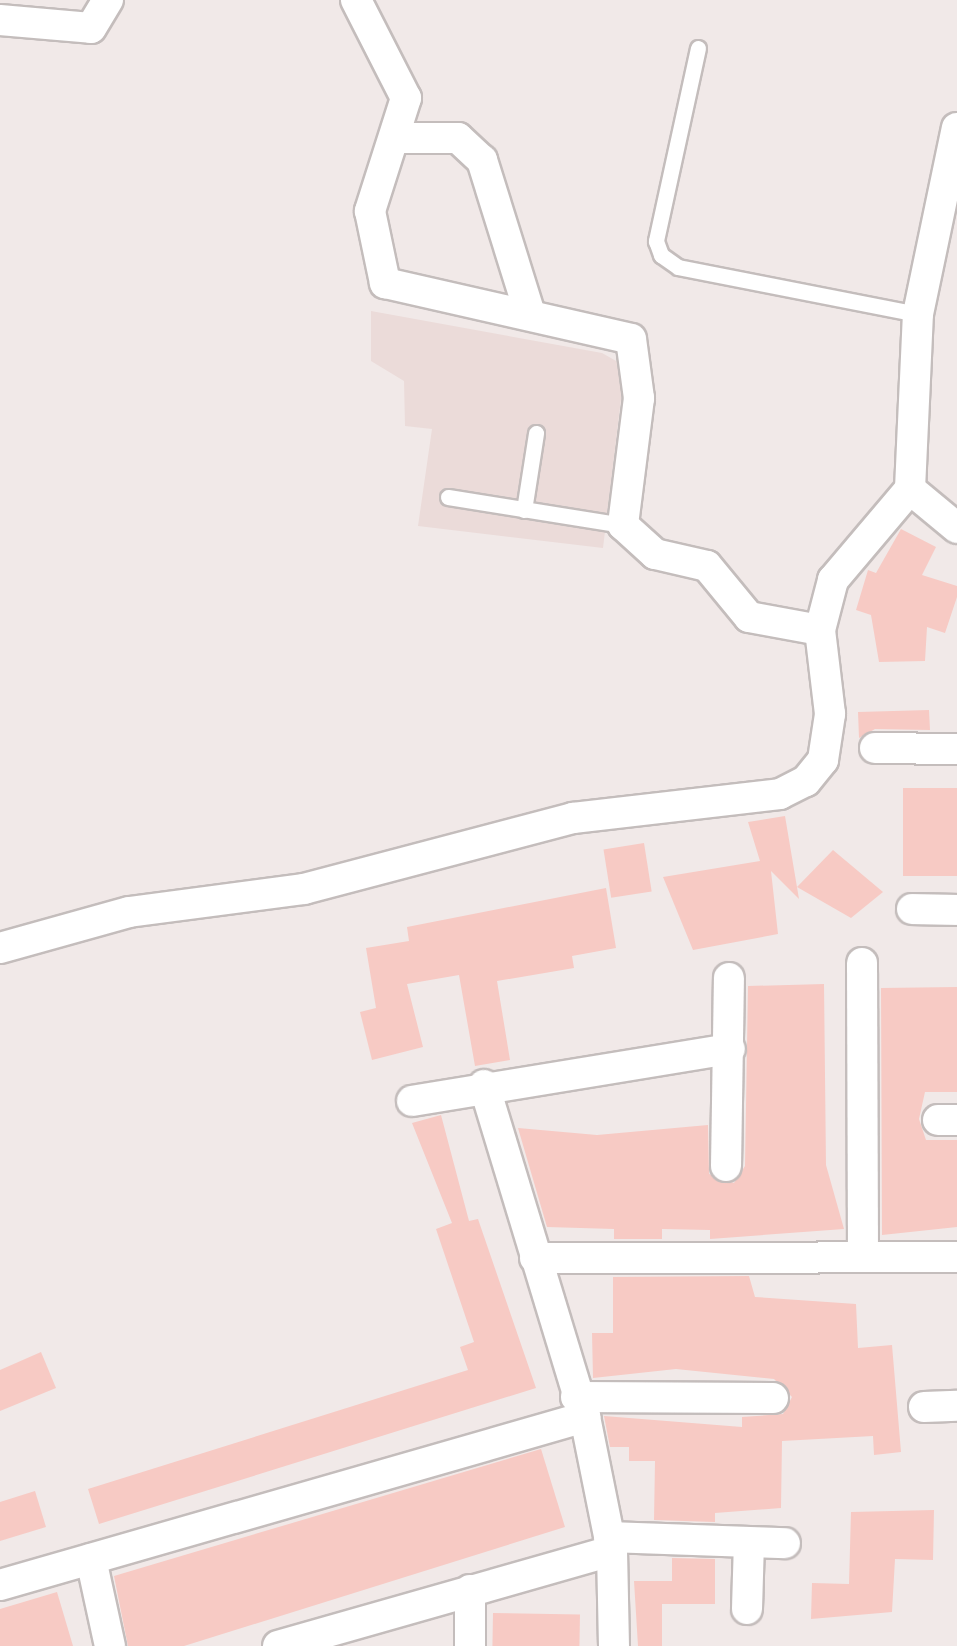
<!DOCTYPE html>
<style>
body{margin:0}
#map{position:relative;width:957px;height:1646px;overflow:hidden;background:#f1e9e8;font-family:"DejaVu Sans",sans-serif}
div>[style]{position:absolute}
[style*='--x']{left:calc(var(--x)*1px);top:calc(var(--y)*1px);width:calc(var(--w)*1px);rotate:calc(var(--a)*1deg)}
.built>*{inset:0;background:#ebdbd9}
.building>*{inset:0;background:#f7cac4;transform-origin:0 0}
.roads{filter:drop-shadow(2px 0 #c4bdbc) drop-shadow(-2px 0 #c4bdbc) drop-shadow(0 2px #c4bdbc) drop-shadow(0 -2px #c4bdbc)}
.lane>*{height:15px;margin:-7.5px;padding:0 7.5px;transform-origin:7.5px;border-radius:7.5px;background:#fff}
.street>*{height:30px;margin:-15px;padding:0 15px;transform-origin:15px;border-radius:15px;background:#fff}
span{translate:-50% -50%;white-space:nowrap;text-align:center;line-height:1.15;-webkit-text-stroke:8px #f1e9e8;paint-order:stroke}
</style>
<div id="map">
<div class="built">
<i style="clip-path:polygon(371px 311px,602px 353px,625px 366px,603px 548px,418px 526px,432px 429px,405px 426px,404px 381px,371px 361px)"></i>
</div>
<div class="building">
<i style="clip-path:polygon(901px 529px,936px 547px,922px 575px,957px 586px,957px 597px,945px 633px,927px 627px,925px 661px,879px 662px,871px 615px,856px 610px,868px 570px,876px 573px)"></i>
<i style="clip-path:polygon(929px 710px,930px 730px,875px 729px,859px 738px,858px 712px)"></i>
<i style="left:957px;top:788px;width:88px;height:54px;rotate:90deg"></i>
<i style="clip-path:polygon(785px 816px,799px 899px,771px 871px,778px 934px,693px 950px,663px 877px,760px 861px,748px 822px)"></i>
<i style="left:644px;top:843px;width:49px;height:41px;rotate:81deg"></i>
<i style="clip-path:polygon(833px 850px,883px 892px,851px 918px,797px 887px)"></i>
<i style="clip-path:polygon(606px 888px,616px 948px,572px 956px,574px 968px,497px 981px,510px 1060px,475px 1066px,459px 975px,407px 984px,423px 1047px,372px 1060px,360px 1012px,376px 1008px,366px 948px,409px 941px,407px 927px)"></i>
<i style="clip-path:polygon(824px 984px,826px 1165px,844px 1229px,710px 1239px,710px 1230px,662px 1229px,662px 1239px,614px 1239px,614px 1229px,547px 1227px,518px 1128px,597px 1135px,708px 1125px,709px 1174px,734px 1183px,745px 1166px,748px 986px)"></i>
<i style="clip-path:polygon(957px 987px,957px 1092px,925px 1092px,919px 1119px,926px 1140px,957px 1140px,957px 1227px,882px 1235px,881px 988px)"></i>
<i style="clip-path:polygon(441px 1115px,469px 1221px,478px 1219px,536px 1388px,99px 1524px,88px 1489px,468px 1370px,460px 1347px,474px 1342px,436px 1229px,452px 1223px,412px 1123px)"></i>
<i style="clip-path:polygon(749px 1276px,755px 1297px,856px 1304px,858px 1348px,892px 1345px,901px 1452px,874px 1455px,873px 1436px,782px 1441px,781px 1508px,715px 1513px,715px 1522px,654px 1520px,655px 1461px,629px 1461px,629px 1447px,610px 1447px,604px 1416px,742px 1427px,742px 1417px,783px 1414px,792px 1397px,774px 1379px,676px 1369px,593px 1378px,592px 1333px,613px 1333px,613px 1277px)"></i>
<i style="clip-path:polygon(41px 1352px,56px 1388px,0 1411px,0 1370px)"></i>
<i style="clip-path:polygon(541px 1449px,565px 1527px,184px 1646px,128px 1646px,114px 1576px)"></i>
<i style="clip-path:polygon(35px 1491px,46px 1527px,0 1541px,0 1502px)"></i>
<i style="clip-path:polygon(934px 1510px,933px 1560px,895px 1559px,892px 1612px,811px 1619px,812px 1583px,849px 1584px,851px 1512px)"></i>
<i style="clip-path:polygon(672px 1558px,715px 1559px,715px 1604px,662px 1604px,662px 1646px,638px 1646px,634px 1581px,672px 1581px)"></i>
<i style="clip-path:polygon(57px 1592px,73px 1646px,0 1646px,0 1609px)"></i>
<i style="left:493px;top:1613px;width:87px;height:33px;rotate:1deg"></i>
</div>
<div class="roads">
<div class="lane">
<i style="--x:698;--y:48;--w:198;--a:102.3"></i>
<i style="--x:656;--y:241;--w:15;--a:70"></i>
<i style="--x:661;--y:255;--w:21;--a:35"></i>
<i style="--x:678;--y:267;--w:245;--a:11.1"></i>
<i style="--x:448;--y:497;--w:177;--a:9.1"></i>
<i style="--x:524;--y:510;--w:78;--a:-81.1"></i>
</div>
<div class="street">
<i style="--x:356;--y:0;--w:110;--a:63"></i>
<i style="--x:406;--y:98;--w:119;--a:107.7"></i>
<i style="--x:370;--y:211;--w:74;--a:78.2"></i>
<i style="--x:385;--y:283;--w:252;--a:12.8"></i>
<i style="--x:631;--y:339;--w:60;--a:82.3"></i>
<i style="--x:639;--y:398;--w:128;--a:97.2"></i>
<i style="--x:623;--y:525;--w:43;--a:42.2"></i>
<i style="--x:655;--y:554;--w:53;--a:13"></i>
<i style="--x:707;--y:566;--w:66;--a:50.5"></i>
<i style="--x:749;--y:617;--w:72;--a:10.4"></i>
<i style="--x:0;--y:20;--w:91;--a:5"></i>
<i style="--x:91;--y:28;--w:33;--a:-59"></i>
<i style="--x:395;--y:138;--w:63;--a:0"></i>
<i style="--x:458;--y:138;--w:33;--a:43"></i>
<i style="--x:482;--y:160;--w:158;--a:72.7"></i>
<i style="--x:910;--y:489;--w:61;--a:39.7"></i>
<i style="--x:875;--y:748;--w:82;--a:0.7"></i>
<i style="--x:912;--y:909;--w:45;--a:1.3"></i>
<i style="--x:0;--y:948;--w:134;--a:-15.6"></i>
<i style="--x:129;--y:912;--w:177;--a:-7.5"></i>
<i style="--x:304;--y:889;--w:278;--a:-14.8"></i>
<i style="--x:573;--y:818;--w:208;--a:-6.6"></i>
<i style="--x:780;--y:794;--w:29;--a:-27"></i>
<i style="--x:806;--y:781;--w:27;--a:-51"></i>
<i style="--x:823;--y:760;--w:47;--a:-81.3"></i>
<i style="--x:830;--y:714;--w:85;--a:-96.8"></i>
<i style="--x:820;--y:630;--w:52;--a:-75.4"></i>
<i style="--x:833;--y:580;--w:119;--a:-49.8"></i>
<i style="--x:910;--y:489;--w:175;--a:-87.4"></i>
<i style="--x:918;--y:314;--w:190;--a:-78.2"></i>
<i style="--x:862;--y:963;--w:294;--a:89.8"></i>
<i style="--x:484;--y:1085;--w:347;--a:73.1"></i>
<i style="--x:585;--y:1417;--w:137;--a:78.6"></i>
<i style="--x:612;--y:1551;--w:95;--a:88.8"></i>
<i style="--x:412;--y:1101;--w:322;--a:-9.3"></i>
<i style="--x:938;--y:1120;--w:19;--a:0"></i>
<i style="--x:726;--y:1166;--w:188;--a:-89.1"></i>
<i style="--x:535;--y:1258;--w:422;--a:-0.1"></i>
<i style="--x:576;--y:1397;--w:197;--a:0.3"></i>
<i style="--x:924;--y:1407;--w:33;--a:-2"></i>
<i style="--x:609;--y:1537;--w:176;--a:2"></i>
<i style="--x:91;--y:1559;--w:89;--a:77.7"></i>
<i style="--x:0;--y:1585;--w:609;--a:-16.02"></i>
<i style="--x:747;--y:1609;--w:66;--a:-88.3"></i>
<i style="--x:278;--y:1646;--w:347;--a:-15.9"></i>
<i style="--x:470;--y:1646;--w:56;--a:-90"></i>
</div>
</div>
</div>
